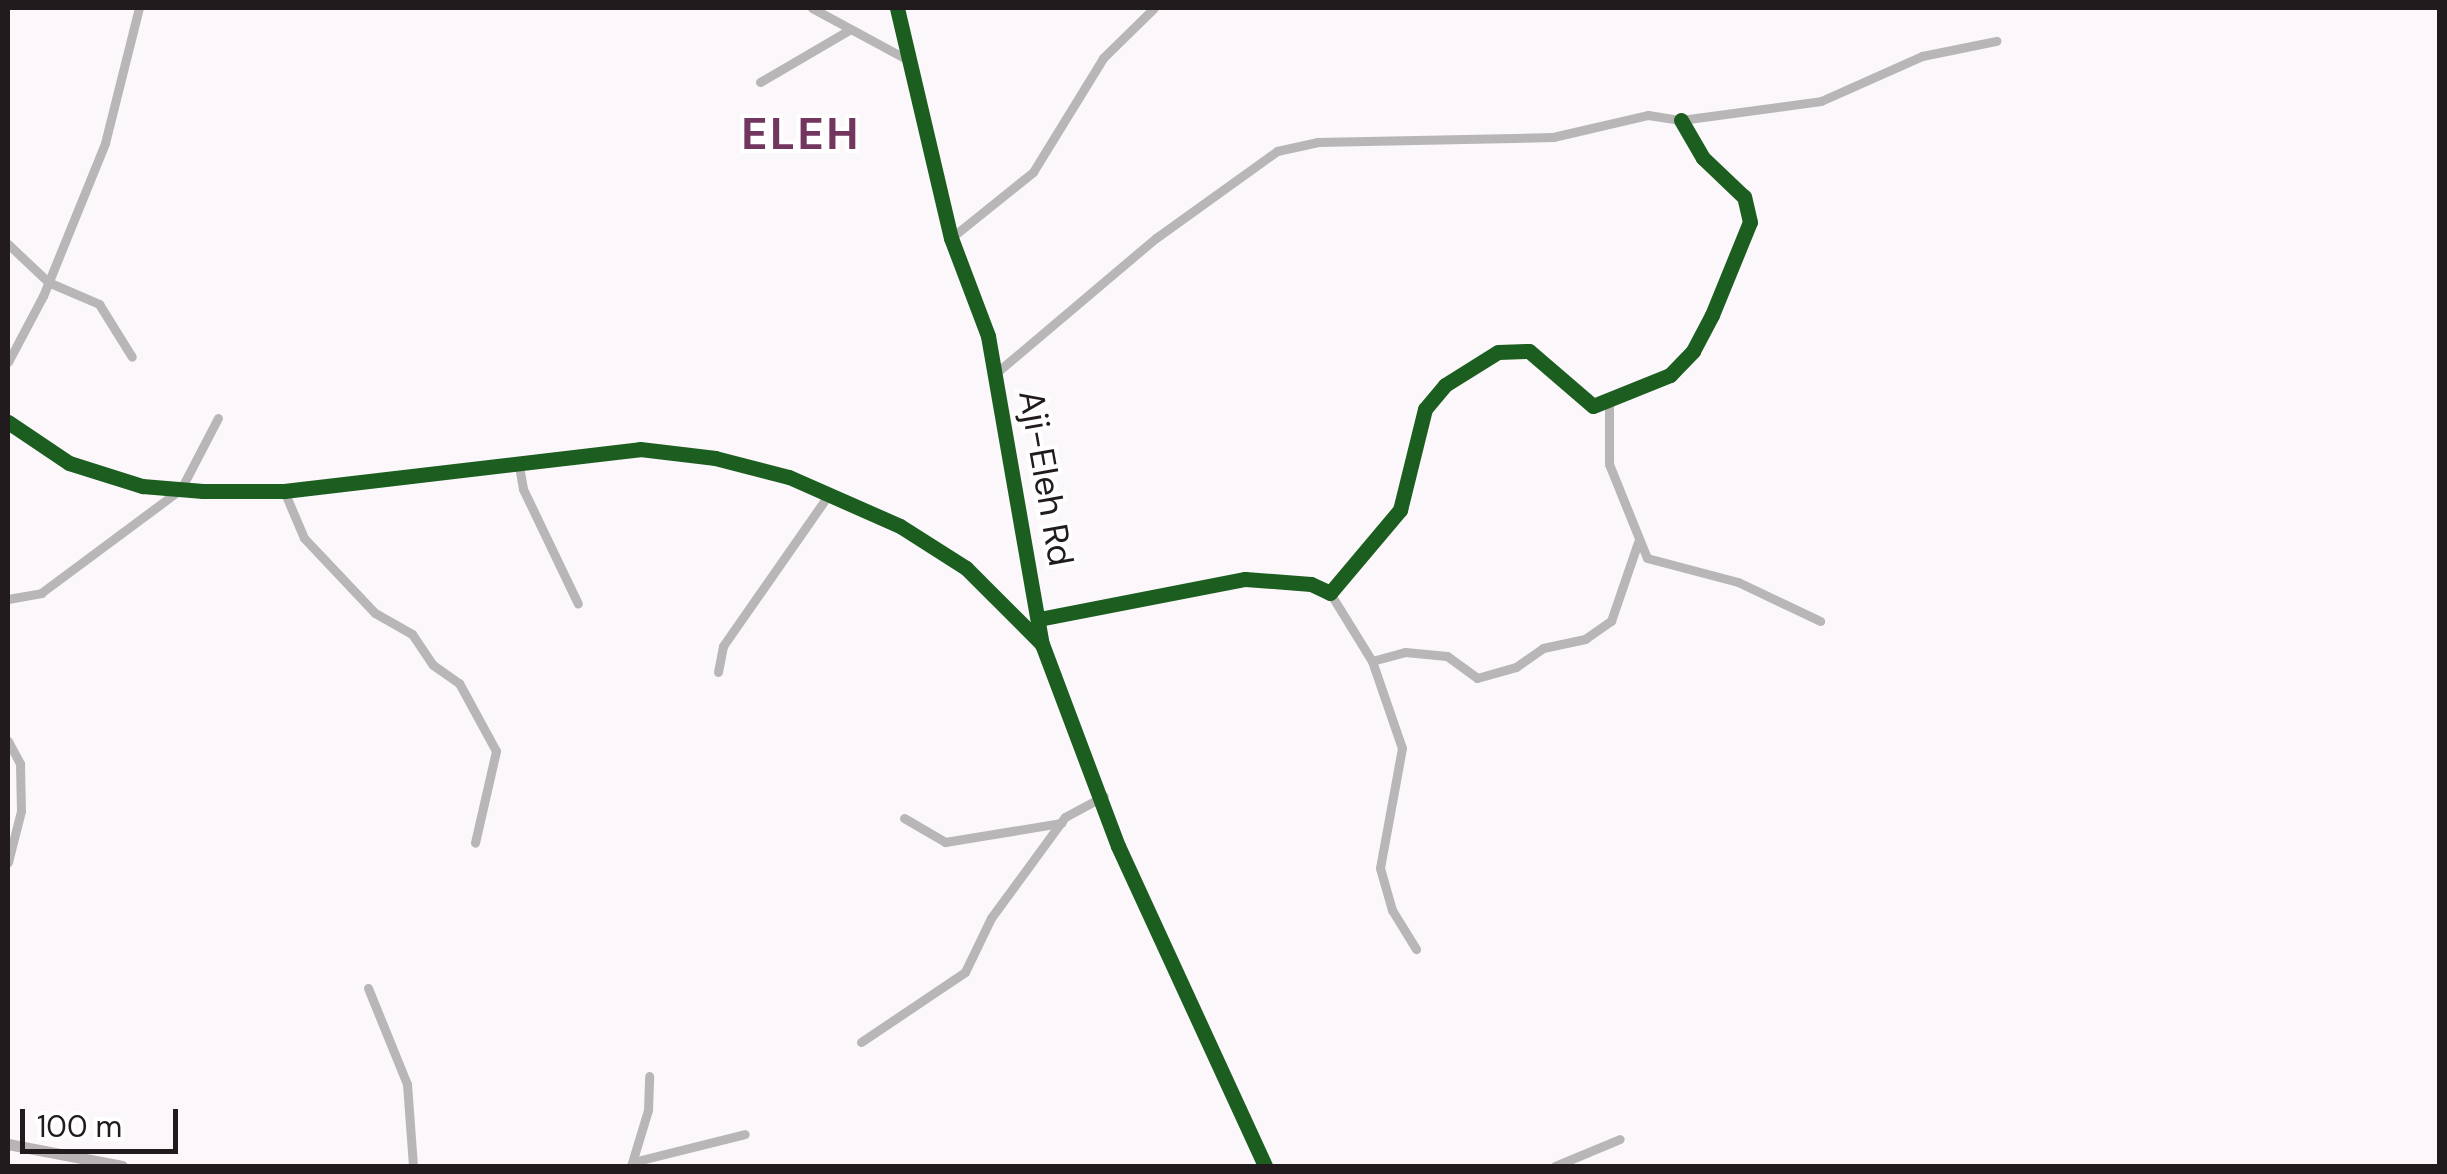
<!DOCTYPE html>
<style>
body{margin:0}
#map{position:relative;width:2447px;height:1174px;overflow:hidden;background:#fcf7fa;font-family:"DM Sans",sans-serif}
div>[style]{position:absolute}
[style*='--x']{left:calc(var(--x)*1px);top:calc(var(--y)*1px);width:calc(var(--w)*1px);rotate:calc(var(--a)*1deg)}
.minor>*{height:9px;margin:-4.5px;padding:0 4.5px;transform-origin:4.5px;border-radius:4.5px;background:#b8b6b7}
.secondary>*{height:11px;margin:-5.5px;padding:0 5.5px;transform-origin:5.5px;border-radius:5.5px;background:#b8b4b6}
.cycleway>*{height:15px;margin:-7.5px;padding:0 7.5px;transform-origin:7.5px;border-radius:7.5px;background:#1b5e20}
span{translate:-50% -50%;white-space:nowrap;text-align:center;line-height:1.15;-webkit-text-stroke:8px #fff;paint-order:stroke}
.street-label{font-size:35px;color:#211b1e}
.district-label{font-size:45px;color:#72365f;font-weight:700;letter-spacing:2.5px}
.frame{position:absolute;inset:0;border:10px solid #211b1e;pointer-events:none}
.scale{position:absolute;left:20px;top:1109px;width:158px;height:45px;box-sizing:border-box;border:5px solid #211b1e;border-top:0;padding-left:12px;font-size:30px;line-height:35px;white-space:nowrap;color:#211b1e;-webkit-text-stroke:8px #fff;paint-order:stroke}
</style>
<div id="map">
<div class="minor">
<i style="--x:812;--y:8;--w:109;--a:28.4"></i>
<i style="--x:897;--y:8;--w:236;--a:76.8"></i>
<i style="--x:951;--y:238;--w:105;--a:69.3"></i>
<i style="--x:988;--y:336;--w:313;--a:80.1"></i>
<i style="--x:1042;--y:644;--w:216;--a:69.4"></i>
<i style="--x:1118;--y:846;--w:352;--a:65.3"></i>
<i style="--x:760;--y:82;--w:103;--a:-30.3"></i>
<i style="--x:951;--y:238;--w:105;--a:-38.8"></i>
<i style="--x:1033;--y:172;--w:134;--a:-58.4"></i>
<i style="--x:1103;--y:58;--w:71;--a:-44.4"></i>
<i style="--x:8;--y:244;--w:55;--a:43.5"></i>
<i style="--x:48;--y:282;--w:56;--a:23.3"></i>
<i style="--x:99;--y:304;--w:62;--a:58.1"></i>
<i style="--x:8;--y:362;--w:75;--a:-62.1"></i>
<i style="--x:43;--y:296;--w:165;--a:-67.9"></i>
<i style="--x:105;--y:143;--w:139;--a:-75.9"></i>
<i style="--x:996;--y:373;--w:209;--a:-40.2"></i>
<i style="--x:1156;--y:238;--w:149;--a:-35.7"></i>
<i style="--x:1277;--y:151;--w:42;--a:-12.4"></i>
<i style="--x:1318;--y:142;--w:235;--a:-1.2"></i>
<i style="--x:1553;--y:137;--w:98;--a:-13"></i>
<i style="--x:1648;--y:115;--w:33;--a:9"></i>
<i style="--x:1681;--y:120;--w:141;--a:-7.7"></i>
<i style="--x:1821;--y:101;--w:111;--a:-24"></i>
<i style="--x:1922;--y:56;--w:76;--a:-11.5"></i>
<i style="--x:1609;--y:403;--w:61;--a:90"></i>
<i style="--x:1609;--y:464;--w:101;--a:68"></i>
<i style="--x:1647;--y:558;--w:94;--a:14.8"></i>
<i style="--x:1738;--y:582;--w:91;--a:25.4"></i>
<i style="--x:8;--y:422;--w:73;--a:33.9"></i>
<i style="--x:69;--y:463;--w:77;--a:17.5"></i>
<i style="--x:142;--y:486;--w:61;--a:4.7"></i>
<i style="--x:203;--y:491;--w:81;--a:0"></i>
<i style="--x:284;--y:491;--w:358;--a:-6.7"></i>
<i style="--x:640;--y:449;--w:76;--a:6.8"></i>
<i style="--x:715;--y:458;--w:76;--a:14.4"></i>
<i style="--x:789;--y:477;--w:121;--a:23.8"></i>
<i style="--x:900;--y:526;--w:78;--a:32.5"></i>
<i style="--x:966;--y:568;--w:107;--a:45"></i>
<i style="--x:519;--y:466;--w:23;--a:80"></i>
<i style="--x:523;--y:489;--w:127;--a:64.4"></i>
<i style="--x:284;--y:491;--w:51;--a:66.9"></i>
<i style="--x:304;--y:538;--w:103;--a:46.6"></i>
<i style="--x:375;--y:613;--w:43;--a:29.6"></i>
<i style="--x:412;--y:634;--w:37;--a:56"></i>
<i style="--x:433;--y:665;--w:32;--a:35"></i>
<i style="--x:459;--y:683;--w:77;--a:61.4"></i>
<i style="--x:496;--y:751;--w:94;--a:102.9"></i>
<i style="--x:1330;--y:593;--w:80;--a:58.3"></i>
<i style="--x:1372;--y:661;--w:34;--a:-15"></i>
<i style="--x:1405;--y:652;--w:42;--a:5.4"></i>
<i style="--x:1447;--y:656;--w:37;--a:36"></i>
<i style="--x:1477;--y:678;--w:41;--a:-15.8"></i>
<i style="--x:1516;--y:667;--w:33;--a:-35"></i>
<i style="--x:1543;--y:648;--w:43;--a:-12.1"></i>
<i style="--x:1585;--y:639;--w:32;--a:-35"></i>
<i style="--x:1611;--y:621;--w:83;--a:-71.1"></i>
<i style="--x:8;--y:599;--w:34;--a:-10"></i>
<i style="--x:41;--y:593;--w:174;--a:-36.6"></i>
<i style="--x:181;--y:489;--w:80;--a:-62.5"></i>
<i style="--x:1039;--y:619;--w:210;--a:-11"></i>
<i style="--x:1245;--y:579;--w:66;--a:4.3"></i>
<i style="--x:1311;--y:584;--w:21;--a:25"></i>
<i style="--x:1330;--y:593;--w:109;--a:-49.9"></i>
<i style="--x:1400;--y:510;--w:104;--a:-76.1"></i>
<i style="--x:1425;--y:409;--w:31;--a:-50"></i>
<i style="--x:1445;--y:385;--w:62;--a:-31.9"></i>
<i style="--x:1498;--y:352;--w:31;--a:-2"></i>
<i style="--x:1529;--y:351;--w:84;--a:40.7"></i>
<i style="--x:1593;--y:406;--w:83;--a:-21.9"></i>
<i style="--x:1670;--y:375;--w:33;--a:-46"></i>
<i style="--x:1693;--y:351;--w:41;--a:-62.2"></i>
<i style="--x:1712;--y:315;--w:100;--a:-67.8"></i>
<i style="--x:1750;--y:222;--w:26;--a:-103"></i>
<i style="--x:1744;--y:197;--w:57;--a:-136.4"></i>
<i style="--x:1703;--y:158;--w:44;--a:-120.1"></i>
<i style="--x:1372;--y:661;--w:92;--a:71"></i>
<i style="--x:1402;--y:748;--w:122;--a:100.4"></i>
<i style="--x:1380;--y:868;--w:44;--a:74.1"></i>
<i style="--x:1392;--y:910;--w:46;--a:58.4"></i>
<i style="--x:718;--y:672;--w:26;--a:-79"></i>
<i style="--x:723;--y:646;--w:185;--a:-55.1"></i>
<i style="--x:8;--y:741;--w:26;--a:62"></i>
<i style="--x:20;--y:764;--w:47;--a:88.8"></i>
<i style="--x:21;--y:811;--w:53;--a:104.3"></i>
<i style="--x:904;--y:818;--w:48;--a:30.3"></i>
<i style="--x:945;--y:842;--w:118;--a:-9.3"></i>
<i style="--x:368;--y:988;--w:104;--a:67.9"></i>
<i style="--x:407;--y:1084;--w:82;--a:85.8"></i>
<i style="--x:861;--y:1042;--w:125;--a:-33.9"></i>
<i style="--x:965;--y:972;--w:60;--a:-64.3"></i>
<i style="--x:991;--y:918;--w:125;--a:-53.8"></i>
<i style="--x:1065;--y:817;--w:44;--a:-28.3"></i>
<i style="--x:637;--y:1161;--w:111;--a:-14"></i>
<i style="--x:631;--y:1166;--w:59;--a:-73.1"></i>
<i style="--x:648;--y:1110;--w:34;--a:-88"></i>
<i style="--x:1555;--y:1166;--w:70;--a:-22.6"></i>
</div>
<div class="secondary">
<i style="--x:8;--y:1144;--w:116;--a:10.9"></i>
</div>
<div class="cycleway">
<i style="--x:897;--y:8;--w:236;--a:76.8"></i>
<i style="--x:951;--y:238;--w:105;--a:69.3"></i>
<i style="--x:988;--y:336;--w:313;--a:80.1"></i>
<i style="--x:1042;--y:644;--w:216;--a:69.4"></i>
<i style="--x:1118;--y:846;--w:352;--a:65.3"></i>
<i style="--x:8;--y:422;--w:73;--a:33.9"></i>
<i style="--x:69;--y:463;--w:77;--a:17.5"></i>
<i style="--x:142;--y:486;--w:61;--a:4.7"></i>
<i style="--x:203;--y:491;--w:81;--a:0"></i>
<i style="--x:284;--y:491;--w:358;--a:-6.7"></i>
<i style="--x:640;--y:449;--w:76;--a:6.8"></i>
<i style="--x:715;--y:458;--w:76;--a:14.4"></i>
<i style="--x:789;--y:477;--w:121;--a:23.8"></i>
<i style="--x:900;--y:526;--w:78;--a:32.5"></i>
<i style="--x:966;--y:568;--w:107;--a:45"></i>
<i style="--x:1039;--y:619;--w:210;--a:-11"></i>
<i style="--x:1245;--y:579;--w:66;--a:4.3"></i>
<i style="--x:1311;--y:584;--w:21;--a:25"></i>
<i style="--x:1330;--y:593;--w:109;--a:-49.9"></i>
<i style="--x:1400;--y:510;--w:104;--a:-76.1"></i>
<i style="--x:1425;--y:409;--w:31;--a:-50"></i>
<i style="--x:1445;--y:385;--w:62;--a:-31.9"></i>
<i style="--x:1498;--y:352;--w:31;--a:-2"></i>
<i style="--x:1529;--y:351;--w:84;--a:40.7"></i>
<i style="--x:1593;--y:406;--w:83;--a:-21.9"></i>
<i style="--x:1670;--y:375;--w:33;--a:-46"></i>
<i style="--x:1693;--y:351;--w:41;--a:-62.2"></i>
<i style="--x:1712;--y:315;--w:100;--a:-67.8"></i>
<i style="--x:1750;--y:222;--w:26;--a:-103"></i>
<i style="--x:1744;--y:197;--w:57;--a:-136.4"></i>
<i style="--x:1703;--y:158;--w:44;--a:-120.1"></i>
</div>
<div class="street-label">
<span style="left:1046px;top:478px;rotate:80deg">Aji-Eleh Rd</span>
</div>
<div class="district-label">
<span style="left:801px;top:134px">ELEH</span>
</div>
<div class="frame"></div>
<div class="scale">100 m</div>
</div>
